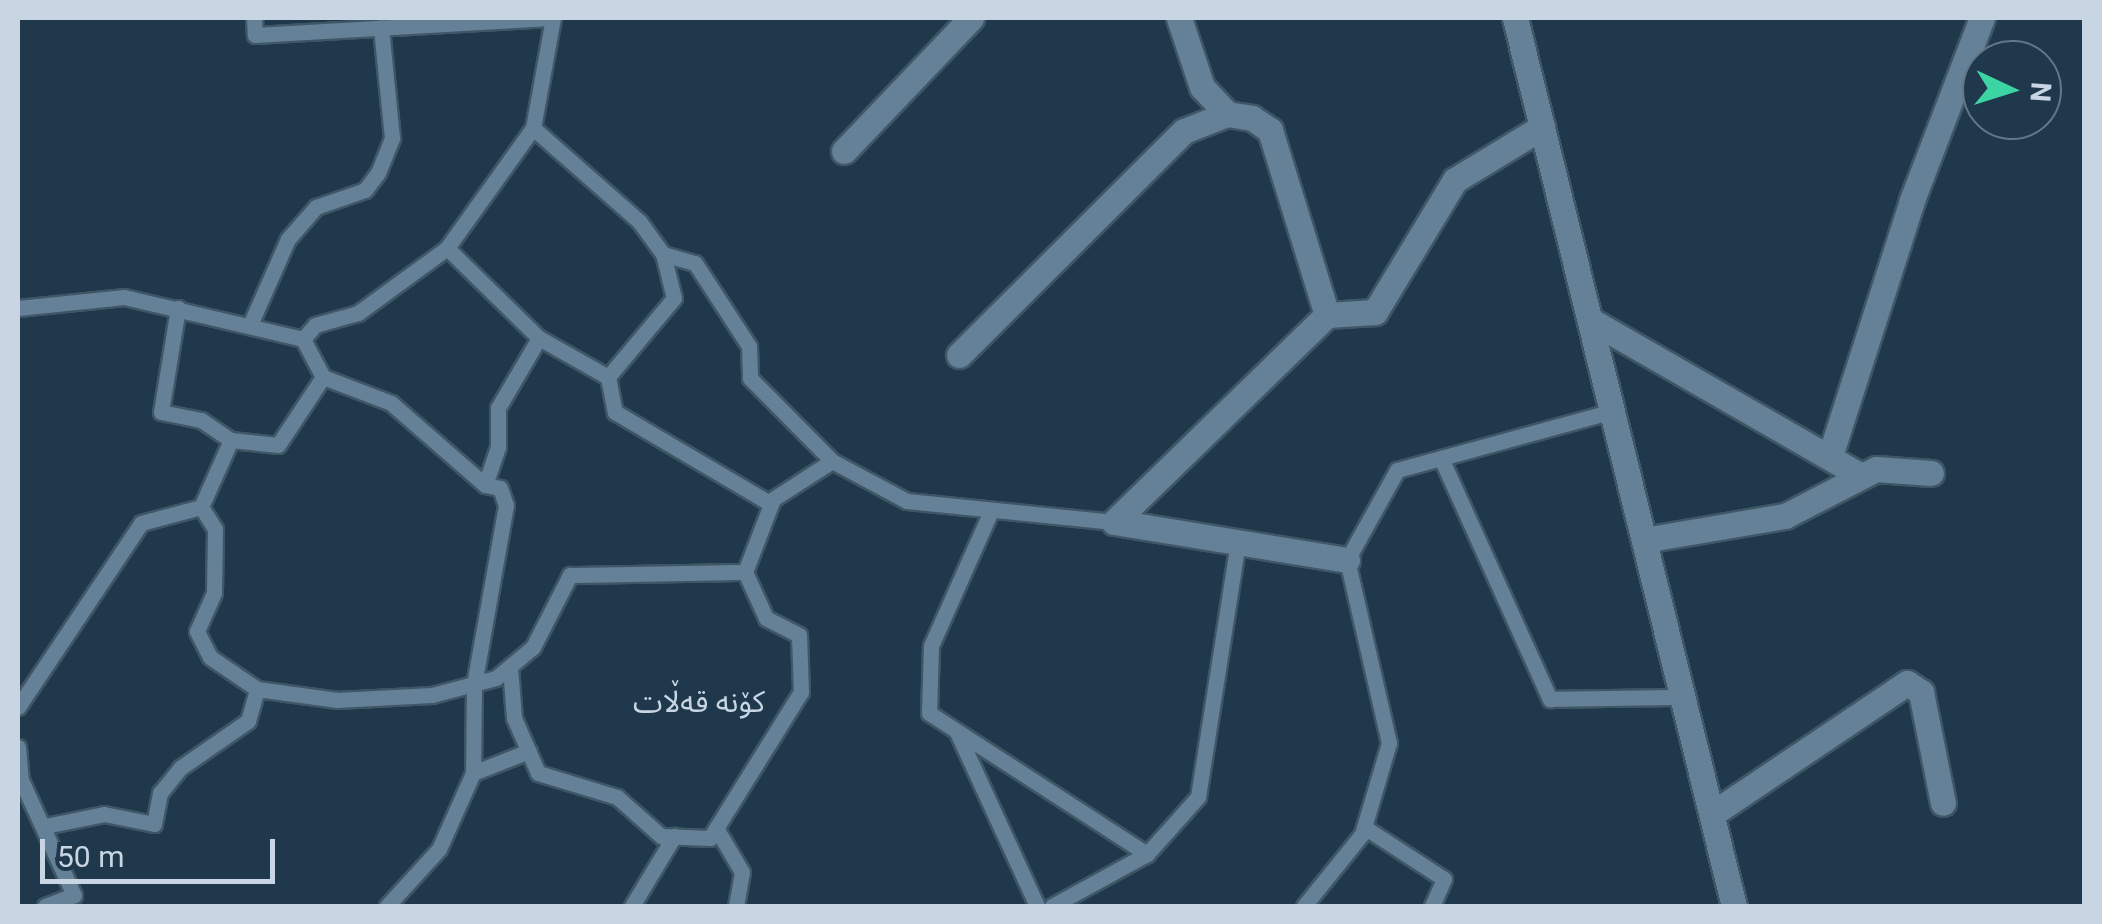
<!DOCTYPE html>
<meta charset="utf-8">
<style>
body{margin:0}
#map{position:relative;width:2102px;height:924px;overflow:hidden;background:#1f384b;font-family:Roboto,"Noto Sans Arabic",sans-serif}
div>[style]{position:absolute}
[style*='--x']{left:calc(var(--x)*1px);top:calc(var(--y)*1px);width:calc(var(--w)*1px);rotate:calc(var(--a)*1deg)}
.roads{filter:drop-shadow(2px 0 #3f5666) drop-shadow(-2px 0 #3f5666) drop-shadow(0 2px #3f5666) drop-shadow(0 -2px #3f5666)}
.lane>*{height:15px;margin:-7.5px;padding:0 7.5px;transform-origin:7.5px;border-radius:7.5px;background:#658197}
.street>*{height:25px;margin:-12.5px;padding:0 12.5px;transform-origin:12.5px;border-radius:12.5px;background:#658197}
.secondary>*{height:25px;margin:-12.5px;padding:0 12.5px;transform-origin:12.5px;border-radius:12.5px;background:#658197}
span{translate:-50% -50%;white-space:nowrap;text-align:center;line-height:1.15;-webkit-text-stroke:10px #1f384b;paint-order:stroke}
.neighbourhood-label{font-size:30px;color:#c7d6e2}
.frame{position:absolute;inset:0;border:20px solid #c7d6e2;pointer-events:none}
.north{position:absolute;left:1962px;top:40px;width:100px;height:100px;box-sizing:border-box;background:#1f384b;border:2px solid #627787;border-radius:50%;rotate:94deg;font-size:28px;font-weight:700;line-height:40px;text-align:center;color:#c7d6e2}
.north::after{content:'';display:block;margin:auto;width:35px;height:45px;background:#3dd4a3;clip-path:polygon(50% 0,100% 100%,50% 72%,0 100%)}
.scale{position:absolute;left:40px;top:839px;width:235px;height:45px;box-sizing:border-box;border:5px solid #c7d6e2;border-top:0;padding-left:12px;font-size:30px;line-height:35px;white-space:nowrap;color:#c7d6e2;-webkit-text-stroke:8px #1f384b;paint-order:stroke}
</style>
<div id="map">
<div class="roads">
<div class="lane">
<i style="--x:254;--y:18;--w:17;--a:87"></i>
<i style="--x:255;--y:35;--w:291;--a:-3.3"></i>
<i style="--x:533;--y:128;--w:141;--a:41.3"></i>
<i style="--x:639;--y:221;--w:41;--a:54"></i>
<i style="--x:663;--y:254;--w:45;--a:76"></i>
<i style="--x:674;--y:298;--w:103;--a:129.9"></i>
<i style="--x:447;--y:248;--w:129;--a:44.4"></i>
<i style="--x:539;--y:338;--w:81;--a:120.4"></i>
<i style="--x:498;--y:408;--w:39;--a:90"></i>
<i style="--x:498;--y:447;--w:40;--a:108.9"></i>
<i style="--x:663;--y:254;--w:33;--a:16"></i>
<i style="--x:695;--y:263;--w:99;--a:57"></i>
<i style="--x:749;--y:346;--w:32;--a:88"></i>
<i style="--x:750;--y:378;--w:117;--a:45.3"></i>
<i style="--x:18;--y:308;--w:107;--a:-5.9"></i>
<i style="--x:124;--y:297;--w:184;--a:13.2"></i>
<i style="--x:178;--y:308;--w:105;--a:99.3"></i>
<i style="--x:161;--y:412;--w:41;--a:11.3"></i>
<i style="--x:201;--y:420;--w:36;--a:34"></i>
<i style="--x:250;--y:325;--w:94;--a:-66.2"></i>
<i style="--x:288;--y:239;--w:43;--a:-48.8"></i>
<i style="--x:316;--y:207;--w:52;--a:-19.1"></i>
<i style="--x:365;--y:190;--w:21;--a:-53"></i>
<i style="--x:378;--y:173;--w:38;--a:-68"></i>
<i style="--x:392;--y:138;--w:111;--a:-95.7"></i>
<i style="--x:539;--y:338;--w:79;--a:29.5"></i>
<i style="--x:608;--y:377;--w:36;--a:79"></i>
<i style="--x:615;--y:412;--w:181;--a:30.5"></i>
<i style="--x:323;--y:377;--w:73;--a:20.9"></i>
<i style="--x:391;--y:403;--w:125;--a:41.1"></i>
<i style="--x:485;--y:485;--w:15;--a:11"></i>
<i style="--x:500;--y:488;--w:18;--a:71"></i>
<i style="--x:506;--y:505;--w:182;--a:100.1"></i>
<i style="--x:474;--y:684;--w:89;--a:90.6"></i>
<i style="--x:473;--y:773;--w:83;--a:114.1"></i>
<i style="--x:439;--y:849;--w:77;--a:132.4"></i>
<i style="--x:1441;--y:458;--w:265;--a:65.7"></i>
<i style="--x:1550;--y:699;--w:133;--a:-0.9"></i>
<i style="--x:991;--y:511;--w:148;--a:114"></i>
<i style="--x:931;--y:646;--w:67;--a:91.7"></i>
<i style="--x:929;--y:713;--w:260;--a:32.9"></i>
<i style="--x:510;--y:667;--w:51;--a:85.5"></i>
<i style="--x:514;--y:718;--w:60;--a:66.4"></i>
<i style="--x:538;--y:773;--w:83;--a:16.9"></i>
<i style="--x:617;--y:797;--w:59;--a:41.6"></i>
<i style="--x:661;--y:836;--w:49;--a:2.3"></i>
<i style="--x:710;--y:838;--w:172;--a:-58.1"></i>
<i style="--x:801;--y:692;--w:57;--a:-92"></i>
<i style="--x:799;--y:635;--w:37;--a:-153"></i>
<i style="--x:766;--y:618;--w:51;--a:-114.5"></i>
<i style="--x:257;--y:689;--w:81;--a:7.8"></i>
<i style="--x:337;--y:700;--w:95;--a:-3"></i>
<i style="--x:432;--y:695;--w:66;--a:-14.9"></i>
<i style="--x:496;--y:678;--w:48;--a:-40"></i>
<i style="--x:533;--y:647;--w:81;--a:-62.8"></i>
<i style="--x:570;--y:575;--w:175;--a:-1"></i>
<i style="--x:745;--y:572;--w:78;--a:-69"></i>
<i style="--x:773;--y:499;--w:70;--a:-32.8"></i>
<i style="--x:832;--y:461;--w:85;--a:28.1"></i>
<i style="--x:907;--y:501;--w:208;--a:5.8"></i>
<i style="--x:18;--y:707;--w:221;--a:-56.2"></i>
<i style="--x:141;--y:523;--w:62;--a:-14.9"></i>
<i style="--x:201;--y:507;--w:73;--a:-65.9"></i>
<i style="--x:231;--y:440;--w:47;--a:6.1"></i>
<i style="--x:278;--y:445;--w:82;--a:-56.5"></i>
<i style="--x:323;--y:377;--w:43;--a:-117.8"></i>
<i style="--x:303;--y:339;--w:18;--a:-49"></i>
<i style="--x:315;--y:325;--w:45;--a:-15.6"></i>
<i style="--x:358;--y:313;--w:110;--a:-36.1"></i>
<i style="--x:447;--y:248;--w:148;--a:-54.4"></i>
<i style="--x:533;--y:128;--w:112;--a:-79.7"></i>
<i style="--x:957;--y:732;--w:192;--a:65.3"></i>
<i style="--x:18;--y:747;--w:33;--a:85"></i>
<i style="--x:21;--y:780;--w:127;--a:65.3"></i>
<i style="--x:74;--y:895;--w:31;--a:159"></i>
<i style="--x:473;--y:773;--w:60;--a:-21.4"></i>
<i style="--x:45;--y:826;--w:60;--a:-11.5"></i>
<i style="--x:104;--y:814;--w:51;--a:11.3"></i>
<i style="--x:154;--y:824;--w:32;--a:-79"></i>
<i style="--x:160;--y:793;--w:32;--a:-51"></i>
<i style="--x:180;--y:768;--w:83;--a:-34.7"></i>
<i style="--x:248;--y:721;--w:33;--a:-74"></i>
<i style="--x:257;--y:689;--w:57;--a:-145.8"></i>
<i style="--x:210;--y:657;--w:29;--a:-117"></i>
<i style="--x:197;--y:631;--w:42;--a:-65.9"></i>
<i style="--x:214;--y:593;--w:64;--a:-89.1"></i>
<i style="--x:215;--y:529;--w:26;--a:-122"></i>
<i style="--x:1364;--y:827;--w:95;--a:33"></i>
<i style="--x:1444;--y:879;--w:30;--a:114"></i>
<i style="--x:716;--y:828;--w:51;--a:59.4"></i>
<i style="--x:742;--y:872;--w:35;--a:100"></i>
<i style="--x:632;--y:906;--w:82;--a:-59"></i>
<i style="--x:1052;--y:906;--w:108;--a:-28.7"></i>
<i style="--x:1147;--y:854;--w:76;--a:-48.2"></i>
<i style="--x:1198;--y:797;--w:258;--a:-81.1"></i>
<i style="--x:1304;--y:906;--w:92;--a:-51.1"></i>
<i style="--x:1362;--y:834;--w:95;--a:-73.5"></i>
<i style="--x:1389;--y:743;--w:188;--a:-102.9"></i>
<i style="--x:1347;--y:560;--w:103;--a:-60.9"></i>
<i style="--x:1397;--y:470;--w:223;--a:-15.3"></i>
</div>
<div class="street">
<i style="--x:1179;--y:18;--w:73;--a:71.6"></i>
<i style="--x:1202;--y:87;--w:37;--a:47"></i>
<i style="--x:844;--y:151;--w:184;--a:-46.3"></i>
<i style="--x:1590;--y:320;--w:311;--a:29.9"></i>
<i style="--x:959;--y:355;--w:317;--a:-44.9"></i>
<i style="--x:1184;--y:131;--w:46;--a:-21.6"></i>
<i style="--x:1227;--y:114;--w:25;--a:9"></i>
<i style="--x:1252;--y:118;--w:22;--a:34"></i>
<i style="--x:1270;--y:130;--w:194;--a:72.9"></i>
<i style="--x:1830;--y:456;--w:269;--a:-72.2"></i>
<i style="--x:1912;--y:200;--w:195;--a:-69"></i>
<i style="--x:1644;--y:540;--w:143;--a:-9.7"></i>
<i style="--x:1785;--y:516;--w:102;--a:-27.3"></i>
<i style="--x:1876;--y:469;--w:55;--a:4.2"></i>
<i style="--x:1347;--y:560;--w:236;--a:-170.7"></i>
<i style="--x:1114;--y:522;--w:297;--a:-44.2"></i>
<i style="--x:1327;--y:315;--w:48;--a:-3.6"></i>
<i style="--x:1375;--y:312;--w:154;--a:-58.8"></i>
<i style="--x:1455;--y:180;--w:102;--a:-31.3"></i>
<i style="--x:1712;--y:814;--w:235;--a:-33.9"></i>
<i style="--x:1907;--y:683;--w:17;--a:33"></i>
<i style="--x:1921;--y:692;--w:113;--a:78.8"></i>
</div>
<div class="secondary">
<i style="--x:1515;--y:18;--w:915;--a:76.15"></i>
</div>
</div>
<div class="neighbourhood-label">
<span style="left:699px;top:702px">کۆنە قەڵات</span>
</div>
<div class="frame"></div>
<div class="north">N</div>
<div class="scale">50 m</div>
</div>
